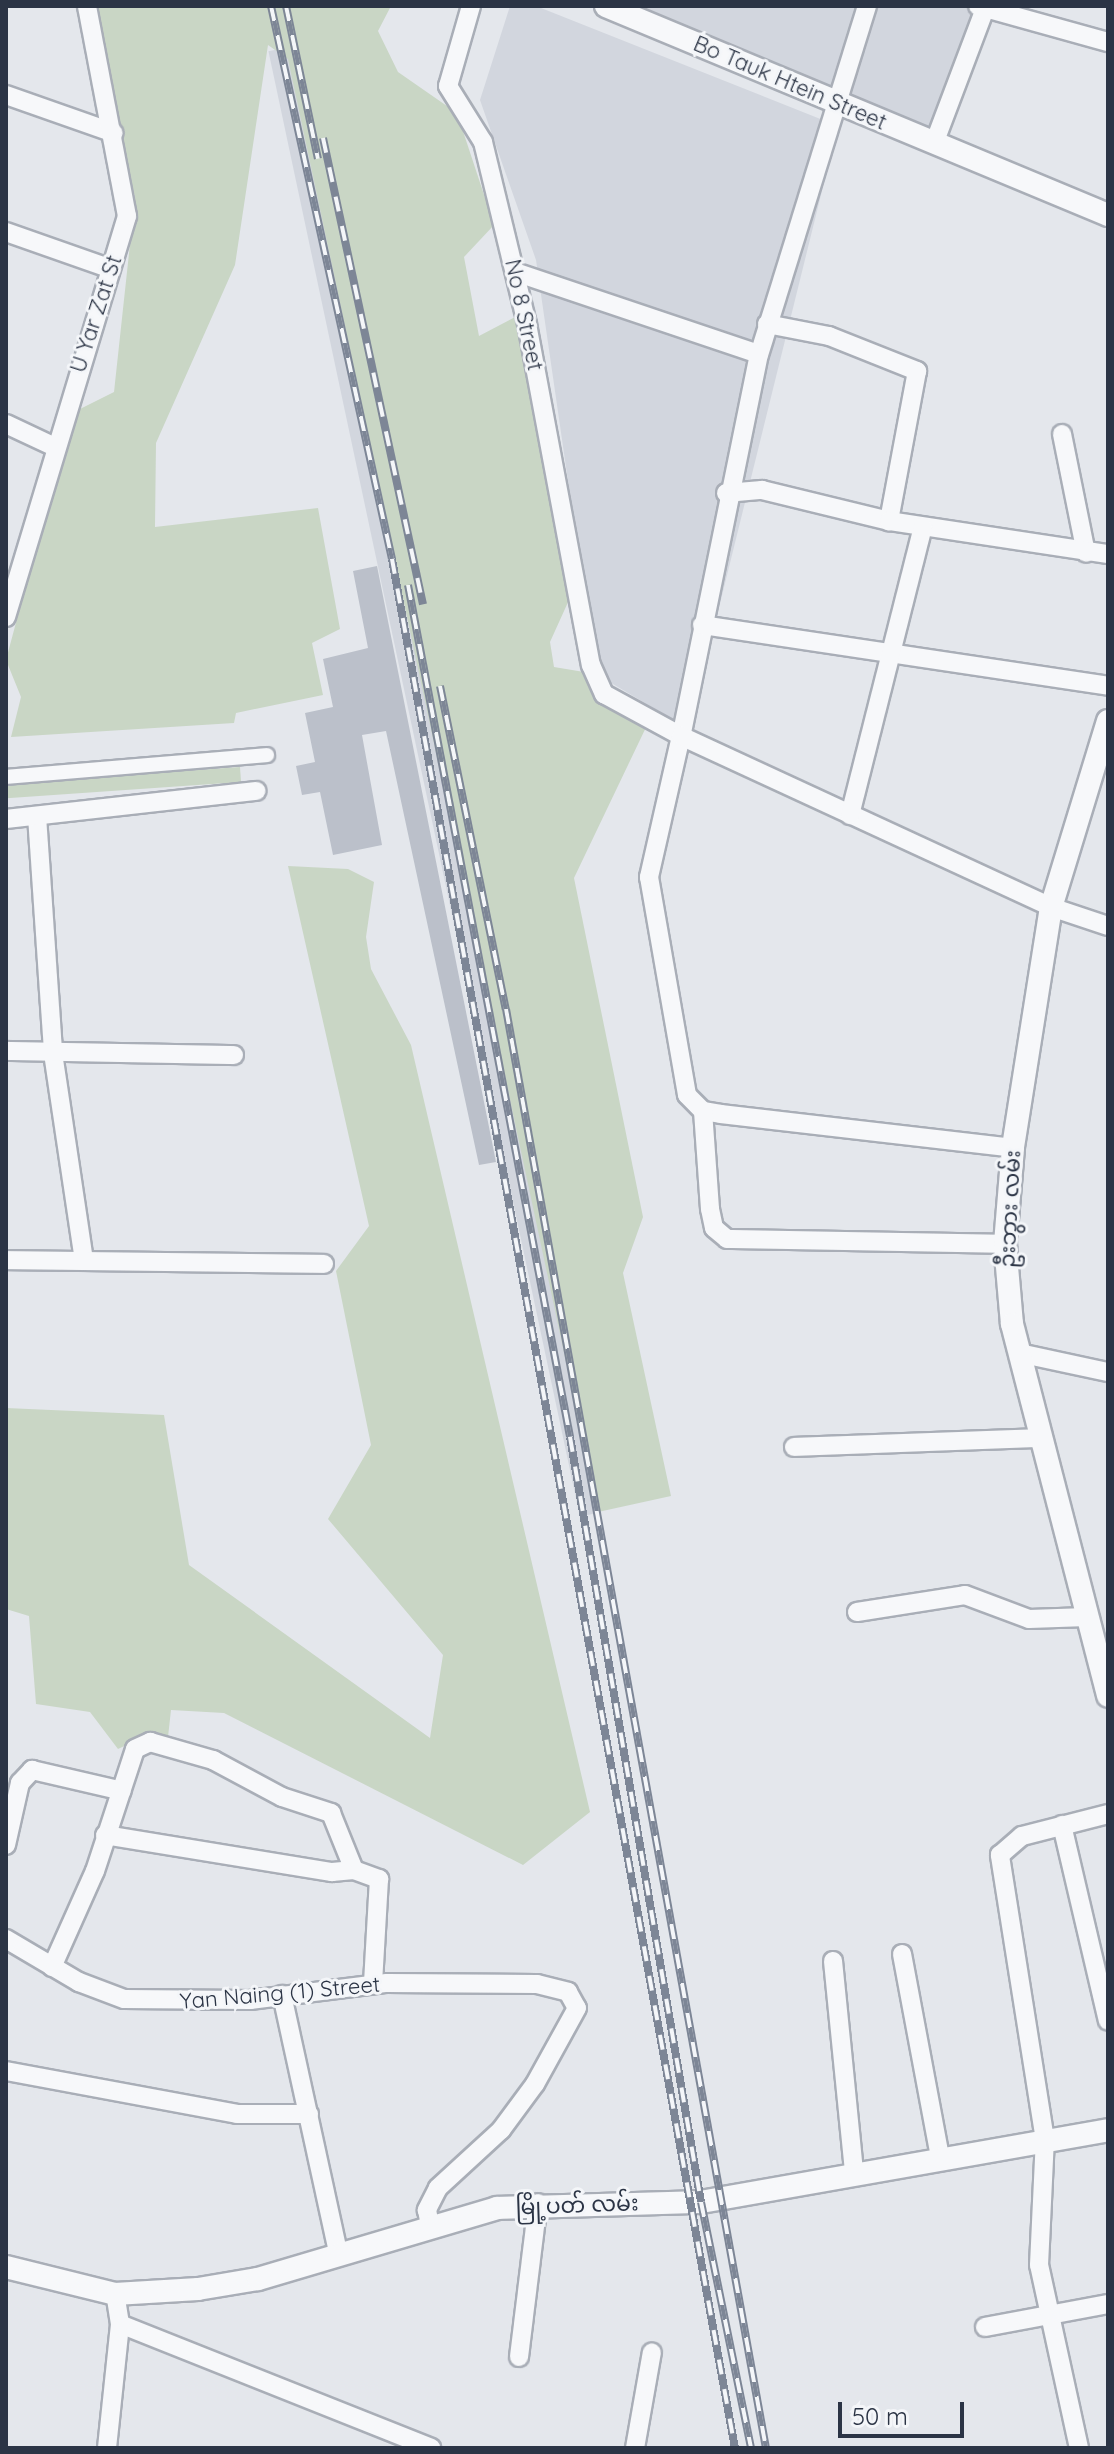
<!DOCTYPE html>
<meta charset="utf-8">
<style>
body{margin:0}
#map{position:relative;width:1114px;height:2454px;overflow:hidden;background:#e4e7ec;font-family:Quicksand,"Noto Sans Myanmar",sans-serif}
div>[style]{position:absolute}
[style*='--x']{left:calc(var(--x)*1px);top:calc(var(--y)*1px);width:calc(var(--w)*1px);rotate:calc(var(--a)*1deg)}
.built>*{inset:0;background:#d2d6de;transform-origin:0 0}
.green>*{inset:0;background:#c9d6c5;transform-origin:0 0}
.building>*{inset:0;background:#bbc0ca}
.roads{filter:drop-shadow(2px 0 #a9aeb7) drop-shadow(-2px 0 #a9aeb7) drop-shadow(0 2px #a9aeb7) drop-shadow(0 -2px #a9aeb7)}
.pedestrian>*{height:14px;margin:-7px;padding:0 7px;transform-origin:7px;border-radius:7px;background:#f7f8fa}
.minor>*{height:18px;margin:-9px;padding:0 9px;transform-origin:9px;border-radius:9px;background:#f7f8fa}
.tertiary>*{height:22px;margin:-11px;padding:0 11px;transform-origin:11px;border-radius:11px;background:#f7f8fa}
.rail>*{height:8px;margin-top:-4px;transform-origin:0;background:repeating-linear-gradient(90deg,#f4f6f9 0 15px,#7d8696 0 30px);box-sizing:border-box;border-block:2px solid #7d8696}
span{translate:-50% -50%;white-space:nowrap;text-align:center;line-height:1.15;-webkit-text-stroke:6px #f4f6f9;paint-order:stroke}
.street-label{font-size:22px;color:#2b3445}
.frame{position:absolute;inset:0;border:8px solid #2b3445;pointer-events:none}
.scale{position:absolute;left:838px;top:2402px;width:126px;height:36px;box-sizing:border-box;border:4px solid #2b3445;border-top:0;padding-left:10px;font-size:24px;line-height:28px;white-space:nowrap;color:#2b3445;-webkit-text-stroke:6px #f4f6f9;paint-order:stroke}
</style>
<div id="map">
<div class="built">
<i style="clip-path:polygon(510px 6px,536px 6px,838px 126px,689px 729px,596px 674px,536px 260px,480px 100px)"></i>
<i style="clip-path:polygon(619px 6px,978px 6px,935px 141px)"></i>
<i style="left:289px;top:47px;width:1498px;height:21px;rotate:78deg"></i>
</div>
<div class="green">
<i style="clip-path:polygon(95px 6px,391px 6px,378px 31px,398px 72px,457px 113px,494px 225px,464px 257px,479px 336px,519px 315px,569px 600px,550px 642px,554px 667px,596px 674px,650px 719px,574px 878px,643px 1217px,623px 1273px,671px 1496px,598px 1512px,288px 59px,268px 45px,235px 265px,156px 443px,155px 527px,318px 508px,340px 629px,312px 643px,323px 695px,236px 713px,234px 723px,11px 737px,21px 697px,6px 660px,72px 413px,114px 392px,135px 198px)"></i>
<i style="left:240px;top:767px;width:15px;height:235px;rotate:86deg"></i>
<i style="clip-path:polygon(288px 866px,348px 869px,374px 882px,366px 937px,371px 969px,411px 1045px,590px 1812px,523px 1865px,224px 1713px,171px 1710px,168px 1737px,143px 1737px,118px 1749px,90px 1712px,36px 1704px,29px 1616px,6px 1609px,6px 1408px,164px 1415px,189px 1565px,430px 1738px,443px 1655px,328px 1519px,371px 1445px,336px 1271px,369px 1226px)"></i>
</div>
<div class="building">
<i style="clip-path:polygon(377px 566px,496px 1162px,479px 1165px,386px 731px,362px 735px,382px 845px,333px 855px,320px 792px,302px 795px,296px 766px,315px 762px,305px 713px,333px 707px,323px 659px,368px 648px,353px 571px)"></i>
</div>
<div class="roads">
<div class="pedestrian">
<i style="--x:6;--y:777;--w:262;--a:-4.8"></i>
</div>
<div class="minor">
<i style="--x:471;--y:6;--w:83;--a:106"></i>
<i style="--x:448;--y:86;--w:66;--a:58"></i>
<i style="--x:483;--y:142;--w:187;--a:76.4"></i>
<i style="--x:527;--y:324;--w:347;--a:79.4"></i>
<i style="--x:591;--y:665;--w:32;--a:66"></i>
<i style="--x:604;--y:694;--w:88;--a:28.6"></i>
<i style="--x:681;--y:736;--w:145;--a:102.8"></i>
<i style="--x:649;--y:877;--w:221;--a:80.1"></i>
<i style="--x:687;--y:1095;--w:23;--a:45"></i>
<i style="--x:703;--y:1111;--w:18;--a:9"></i>
<i style="--x:721;--y:1114;--w:294;--a:6.6"></i>
<i style="--x:867;--y:6;--w:364;--a:107.2"></i>
<i style="--x:759;--y:354;--w:390;--a:101.5"></i>
<i style="--x:681;--y:736;--w:408;--a:24.8"></i>
<i style="--x:1051;--y:907;--w:60;--a:18.4"></i>
<i style="--x:978;--y:6;--w:135;--a:15.5"></i>
<i style="--x:6;--y:95;--w:114;--a:19.4"></i>
<i style="--x:935;--y:141;--w:144;--a:-69.3"></i>
<i style="--x:6;--y:232;--w:111;--a:19.4"></i>
<i style="--x:515;--y:272;--w:257;--a:18.6"></i>
<i style="--x:767;--y:324;--w:63;--a:11"></i>
<i style="--x:829;--y:336;--w:95;--a:21.7"></i>
<i style="--x:917;--y:371;--w:153;--a:100.6"></i>
<i style="--x:6;--y:424;--w:52;--a:25.1"></i>
<i style="--x:1062;--y:434;--w:121;--a:78.6"></i>
<i style="--x:726;--y:493;--w:36;--a:-5"></i>
<i style="--x:762;--y:490;--w:131;--a:13.7"></i>
<i style="--x:889;--y:521;--w:221;--a:8.6"></i>
<i style="--x:6;--y:617;--w:419;--a:-73.2"></i>
<i style="--x:127;--y:216;--w:214;--a:-100.8"></i>
<i style="--x:702;--y:625;--w:411;--a:8.5"></i>
<i style="--x:850;--y:815;--w:297;--a:-75.8"></i>
<i style="--x:37;--y:816;--w:238;--a:86.1"></i>
<i style="--x:53;--y:1053;--w:210;--a:81.5"></i>
<i style="--x:6;--y:819;--w:252;--a:-6.4"></i>
<i style="--x:6;--y:1051;--w:228;--a:1"></i>
<i style="--x:703;--y:1111;--w:98;--a:85.9"></i>
<i style="--x:710;--y:1209;--w:19;--a:78"></i>
<i style="--x:714;--y:1228;--w:17;--a:40"></i>
<i style="--x:727;--y:1239;--w:278;--a:1"></i>
<i style="--x:6;--y:1260;--w:318;--a:0.7"></i>
<i style="--x:1019;--y:1353;--w:91;--a:12.1"></i>
<i style="--x:794;--y:1447;--w:247;--a:-2.1"></i>
<i style="--x:857;--y:1612;--w:109;--a:-8.9"></i>
<i style="--x:965;--y:1595;--w:68;--a:20.6"></i>
<i style="--x:1029;--y:1619;--w:58;--a:-2"></i>
<i style="--x:1062;--y:1825;--w:201;--a:76.8"></i>
<i style="--x:105;--y:1835;--w:230;--a:9.3"></i>
<i style="--x:332;--y:1872;--w:22;--a:-5"></i>
<i style="--x:6;--y:1845;--w:64;--a:-77.3"></i>
<i style="--x:20;--y:1783;--w:18;--a:-47"></i>
<i style="--x:32;--y:1770;--w:92;--a:13.1"></i>
<i style="--x:6;--y:1939;--w:85;--a:30.5"></i>
<i style="--x:79;--y:1982;--w:48;--a:20.7"></i>
<i style="--x:124;--y:1999;--w:126;--a:0.5"></i>
<i style="--x:250;--y:2000;--w:138;--a:-7.1"></i>
<i style="--x:387;--y:1983;--w:150;--a:0.4"></i>
<i style="--x:537;--y:1984;--w:32;--a:14"></i>
<i style="--x:568;--y:1992;--w:18;--a:61"></i>
<i style="--x:577;--y:2008;--w:87;--a:118.9"></i>
<i style="--x:535;--y:2084;--w:57;--a:126.5"></i>
<i style="--x:501;--y:2130;--w:86;--a:137.4"></i>
<i style="--x:438;--y:2188;--w:25;--a:117"></i>
<i style="--x:427;--y:2210;--w:15;--a:79"></i>
<i style="--x:902;--y:1954;--w:207;--a:79.4"></i>
<i style="--x:833;--y:1961;--w:212;--a:84.3"></i>
<i style="--x:52;--y:1967;--w:105;--a:-65.9"></i>
<i style="--x:95;--y:1871;--w:128;--a:-71.8"></i>
<i style="--x:135;--y:1749;--w:17;--a:-25"></i>
<i style="--x:150;--y:1742;--w:66;--a:15.9"></i>
<i style="--x:213;--y:1760;--w:78;--a:28.2"></i>
<i style="--x:282;--y:1797;--w:52;--a:18.1"></i>
<i style="--x:331;--y:1813;--w:61;--a:68"></i>
<i style="--x:354;--y:1870;--w:27;--a:20"></i>
<i style="--x:379;--y:1879;--w:105;--a:93.3"></i>
<i style="--x:282;--y:1995;--w:267;--a:77.7"></i>
<i style="--x:6;--y:2071;--w:235;--a:10.5"></i>
<i style="--x:237;--y:2114;--w:72;--a:0"></i>
<i style="--x:120;--y:2324;--w:335;--a:21.7"></i>
<i style="--x:985;--y:2327;--w:125;--a:-10.6"></i>
<i style="--x:519;--y:2357;--w:155;--a:-83"></i>
<i style="--x:107;--y:2448;--w:125;--a:-84"></i>
<i style="--x:120;--y:2324;--w:30;--a:-99"></i>
<i style="--x:635;--y:2448;--w:97;--a:-80"></i>
<i style="--x:1079;--y:2448;--w:187;--a:-102.3"></i>
<i style="--x:1039;--y:2265;--w:125;--a:-87.3"></i>
<i style="--x:1045;--y:2140;--w:289;--a:-99"></i>
<i style="--x:1000;--y:1855;--w:29;--a:-41"></i>
<i style="--x:1022;--y:1836;--w:89;--a:-14.3"></i>
</div>
<div class="tertiary">
<i style="--x:606;--y:6;--w:544;--a:22.6"></i>
<i style="--x:1108;--y:721;--w:195;--a:107"></i>
<i style="--x:1051;--y:907;--w:244;--a:99"></i>
<i style="--x:1013;--y:1148;--w:96;--a:94.8"></i>
<i style="--x:1005;--y:1244;--w:80;--a:85"></i>
<i style="--x:1012;--y:1324;--w:384;--a:75.5"></i>
<i style="--x:6;--y:2267;--w:112;--a:13.9"></i>
<i style="--x:115;--y:2294;--w:83;--a:-3.4"></i>
<i style="--x:198;--y:2289;--w:61;--a:-9.5"></i>
<i style="--x:258;--y:2279;--w:249;--a:-16.5"></i>
<i style="--x:497;--y:2208;--w:204;--a:-1.7"></i>
<i style="--x:701;--y:2202;--w:413;--a:-10"></i>
</div>
</div>
<div class="rail">
<i style="--x:271;--y:6;--w:566;--a:77.66"></i>
<i style="--x:392;--y:559;--w:1920;--a:79.71"></i>
<i style="--x:286;--y:6;--w:156;--a:78.2"></i>
<i style="--x:323;--y:138;--w:477;--a:77.9"></i>
<i style="--x:408;--y:585;--w:867;--a:79.23"></i>
<i style="--x:570;--y:1437;--w:776;--a:80.28"></i>
<i style="--x:701;--y:2202;--w:251;--a:78.5"></i>
<i style="--x:440;--y:686;--w:330;--a:78.5"></i>
<i style="--x:506;--y:1009;--w:1462;--a:79.76"></i>
</div>
<div class="street-label">
<span style="left:790px;top:83px;rotate:23deg">Bo Tauk Htein Street</span>
<span style="left:96px;top:314px;rotate:-72deg">U Yar Zat St</span>
<span style="left:524px;top:315px;rotate:78deg">No 8 Street</span>
<span style="left:1010px;top:1209px;rotate:-87deg">ဦးဘွား လမ်း</span>
<span style="left:280px;top:1993px;rotate:-5deg">Yan Naing (1) Street</span>
<span style="left:577px;top:2205px;rotate:-2deg">မြို့ပတ် လမ်း</span>
</div>
<div class="frame"></div>
<div class="scale">50 m</div>
</div>
